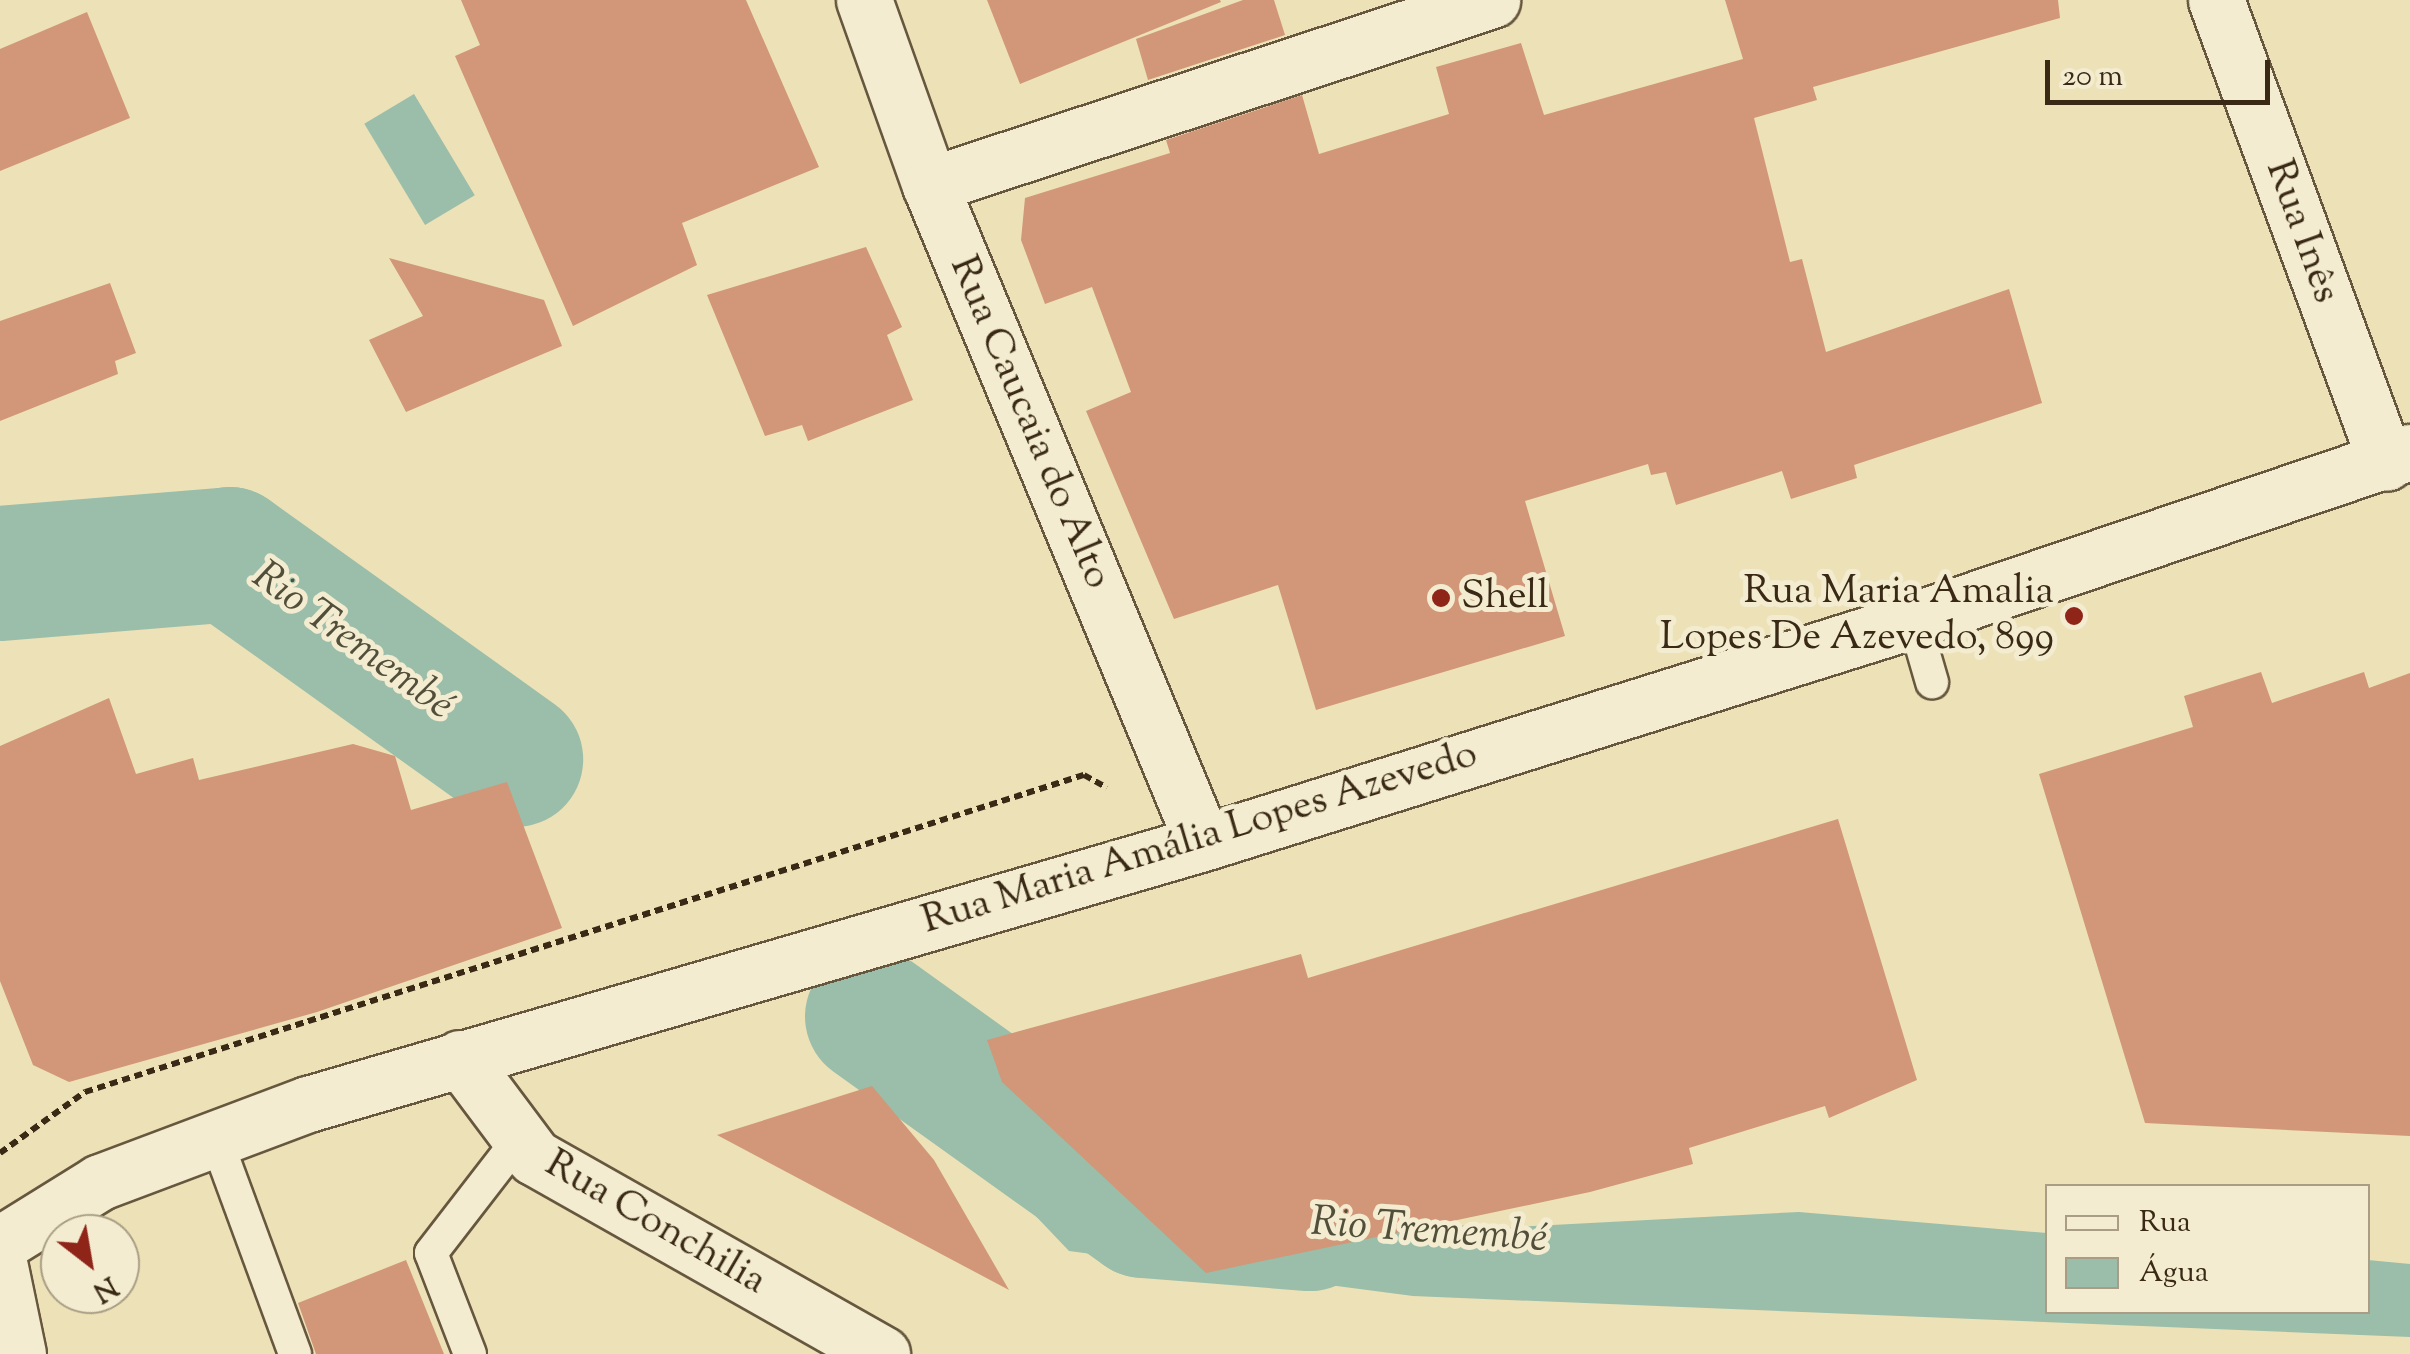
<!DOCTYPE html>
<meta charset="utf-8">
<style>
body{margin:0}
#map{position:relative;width:2410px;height:1354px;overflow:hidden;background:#ede1b7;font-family:"Sorts Mill Goudy",serif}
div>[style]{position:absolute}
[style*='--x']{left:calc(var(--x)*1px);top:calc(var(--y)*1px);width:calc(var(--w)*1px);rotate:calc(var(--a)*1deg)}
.water>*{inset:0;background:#9abea9;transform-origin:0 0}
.river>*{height:135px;margin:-67.5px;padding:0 67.5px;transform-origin:67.5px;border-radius:67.5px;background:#9abea9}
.building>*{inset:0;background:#d19778}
.path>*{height:6px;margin-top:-3px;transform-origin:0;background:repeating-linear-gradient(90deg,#392915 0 8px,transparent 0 13px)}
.roads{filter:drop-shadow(2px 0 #66573e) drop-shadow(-2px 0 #66573e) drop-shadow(0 2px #66573e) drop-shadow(0 -2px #66573e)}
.lane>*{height:32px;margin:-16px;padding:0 16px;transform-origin:16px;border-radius:16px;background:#f3ecd0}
.street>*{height:55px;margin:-27.5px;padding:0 27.5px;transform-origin:27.5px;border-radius:27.5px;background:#f3ecd0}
.secondary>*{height:55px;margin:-27.5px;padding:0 27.5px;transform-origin:27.5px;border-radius:27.5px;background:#f3ecd0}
.dots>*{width:28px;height:28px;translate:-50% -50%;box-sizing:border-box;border:5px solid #f3ecd0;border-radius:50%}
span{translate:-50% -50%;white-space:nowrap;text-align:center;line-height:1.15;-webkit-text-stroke:10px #f3ecd0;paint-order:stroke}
.street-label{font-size:40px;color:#392915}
.poi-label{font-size:40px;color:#392915}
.right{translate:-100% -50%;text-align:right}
.left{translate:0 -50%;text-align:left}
.water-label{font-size:42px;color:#514e3a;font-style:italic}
.legend{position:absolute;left:2045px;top:1184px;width:325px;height:130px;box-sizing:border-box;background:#f3ecd0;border:2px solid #a99e85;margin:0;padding:12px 18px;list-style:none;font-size:30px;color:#392915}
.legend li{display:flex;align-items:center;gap:20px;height:50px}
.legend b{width:50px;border:2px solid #a99e85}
.north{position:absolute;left:40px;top:1214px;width:100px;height:100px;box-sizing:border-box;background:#f3ecd0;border:2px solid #a99e85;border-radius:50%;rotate:149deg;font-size:28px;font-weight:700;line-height:40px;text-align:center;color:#392915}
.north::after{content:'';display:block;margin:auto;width:35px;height:45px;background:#8f2418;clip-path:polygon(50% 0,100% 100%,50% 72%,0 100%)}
.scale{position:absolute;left:2045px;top:60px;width:225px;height:45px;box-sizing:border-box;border:5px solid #392915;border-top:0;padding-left:12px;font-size:30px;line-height:35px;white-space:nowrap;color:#392915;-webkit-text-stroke:8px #f3ecd0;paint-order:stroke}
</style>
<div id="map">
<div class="water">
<i style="left:414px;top:94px;width:118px;height:58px;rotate:59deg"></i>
<i style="clip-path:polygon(958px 1031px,1006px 1104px,1101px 1199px,1496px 1228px,1799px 1212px,2047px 1233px,2048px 1312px,2368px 1312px,2368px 1260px,2410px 1264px,2410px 1337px,1413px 1296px,1069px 1251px,891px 1064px)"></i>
</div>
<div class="river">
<i style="--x:0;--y:573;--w:230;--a:-4.7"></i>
<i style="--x:229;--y:554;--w:352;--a:35.6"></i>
<i style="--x:872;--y:1016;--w:333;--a:35.6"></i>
<i style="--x:1143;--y:1210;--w:167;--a:4.5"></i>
</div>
<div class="building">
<i style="clip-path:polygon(461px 0,746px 0,819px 167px,682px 223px,697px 265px,573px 326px,455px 56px,480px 45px)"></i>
<i style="clip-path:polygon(987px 0,1220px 0,1221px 2px,1020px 84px)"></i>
<i style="clip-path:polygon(1243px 0,1274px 0,1285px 35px,1148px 80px,1136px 39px)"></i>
<i style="clip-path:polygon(1725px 0,2058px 0,2060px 18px,1813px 87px,1817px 100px,1754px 118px,1790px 262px,1802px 259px,1826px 352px,2009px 289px,2042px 403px,1854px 465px,1857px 478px,1791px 499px,1782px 471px,1676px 505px,1666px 472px,1651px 475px,1648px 464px,1525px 501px,1565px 636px,1316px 710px,1278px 585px,1174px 619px,1086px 411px,1131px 392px,1092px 287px,1045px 304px,1021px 240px,1025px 198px,1170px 153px,1166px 140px,1302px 95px,1319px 154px,1449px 114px,1436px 67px,1521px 43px,1544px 115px,1743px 59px)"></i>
<i style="clip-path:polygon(87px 12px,130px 118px,0 171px,0 49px)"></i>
<i style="clip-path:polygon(866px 247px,902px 327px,887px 335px,913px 400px,808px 441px,802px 425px,765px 436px,707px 295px)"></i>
<i style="clip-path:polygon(389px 258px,544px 300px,562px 346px,406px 412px,369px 340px,423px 316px)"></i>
<i style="clip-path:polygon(110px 283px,136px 353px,115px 361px,118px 374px,0 421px,0 321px)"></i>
<i style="clip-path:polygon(2261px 672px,2272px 703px,2364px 672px,2369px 688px,2410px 673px,2410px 1136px,2145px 1123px,2039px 774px,2193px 727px,2184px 696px)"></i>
<i style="clip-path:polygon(109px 698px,136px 774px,193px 758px,199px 780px,353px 744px,395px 756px,411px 810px,507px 782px,562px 928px,317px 1012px,69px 1082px,33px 1065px,0 981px,0 746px)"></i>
<i style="clip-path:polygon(1838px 819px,1917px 1080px,1829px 1118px,1825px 1106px,1689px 1148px,1693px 1164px,1590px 1192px,1206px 1273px,1002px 1082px,987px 1040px,1301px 954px,1308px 978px)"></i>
<i style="clip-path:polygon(872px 1086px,934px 1160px,1009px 1290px,717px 1135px)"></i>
<i style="clip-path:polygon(406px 1260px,444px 1354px,316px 1354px,298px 1303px)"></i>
</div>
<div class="path">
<i style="--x:0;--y:1153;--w:105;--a:-35.7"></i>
<i style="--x:85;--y:1092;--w:1048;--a:-17.61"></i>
<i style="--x:1084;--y:775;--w:26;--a:29"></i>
</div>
<div class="roads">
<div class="lane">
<i style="--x:1914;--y:620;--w:65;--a:73.8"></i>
<i style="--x:216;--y:1139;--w:229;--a:69.8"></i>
<i style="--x:470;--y:1354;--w:108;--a:-111.1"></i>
<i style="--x:431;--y:1253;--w:145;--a:-52.3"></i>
</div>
<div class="street">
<i style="--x:864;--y:0;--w:196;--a:70.4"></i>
<i style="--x:930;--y:185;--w:712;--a:67.47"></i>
<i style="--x:2216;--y:0;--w:493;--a:69.8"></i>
<i style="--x:930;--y:185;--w:592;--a:-18.22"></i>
<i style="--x:460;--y:1058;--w:124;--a:53.2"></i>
<i style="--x:534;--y:1157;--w:400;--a:29.5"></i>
</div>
<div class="secondary">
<i style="--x:0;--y:1244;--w:118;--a:-31.8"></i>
<i style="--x:100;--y:1182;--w:222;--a:-20.6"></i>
<i style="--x:308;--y:1104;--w:932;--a:-16.26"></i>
<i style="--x:1203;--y:843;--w:745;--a:-17.41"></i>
<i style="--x:1914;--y:620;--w:524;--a:-18.71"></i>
<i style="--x:0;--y:1267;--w:89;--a:78.3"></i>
</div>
</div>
<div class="dots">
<i style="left:1441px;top:598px;background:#8f2418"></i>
<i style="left:2074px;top:616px;background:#8f2418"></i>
</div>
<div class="street-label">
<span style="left:2301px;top:232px;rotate:70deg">Rua Inês</span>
<span style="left:1029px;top:423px;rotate:67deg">Rua Caucaia do Alto</span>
<span style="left:1200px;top:839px;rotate:-17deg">Rua Maria Amália Lopes Azevedo</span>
<span style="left:655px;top:1224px;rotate:30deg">Rua Conchilia</span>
</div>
<div class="poi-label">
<span class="right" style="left:2054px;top:616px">Rua Maria Amalia<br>Lopes De Azevedo, 899</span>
<span class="left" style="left:1461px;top:598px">Shell</span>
</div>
<div class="water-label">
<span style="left:352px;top:642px;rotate:36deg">Rio Tremembé</span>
<span style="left:1429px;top:1232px;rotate:4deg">Rio Tremembé</span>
</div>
<ul class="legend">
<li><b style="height:12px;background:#f3ecd0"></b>Rua</li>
<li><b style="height:28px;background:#9abea9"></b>Água</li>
</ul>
<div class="north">N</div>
<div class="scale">20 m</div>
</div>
